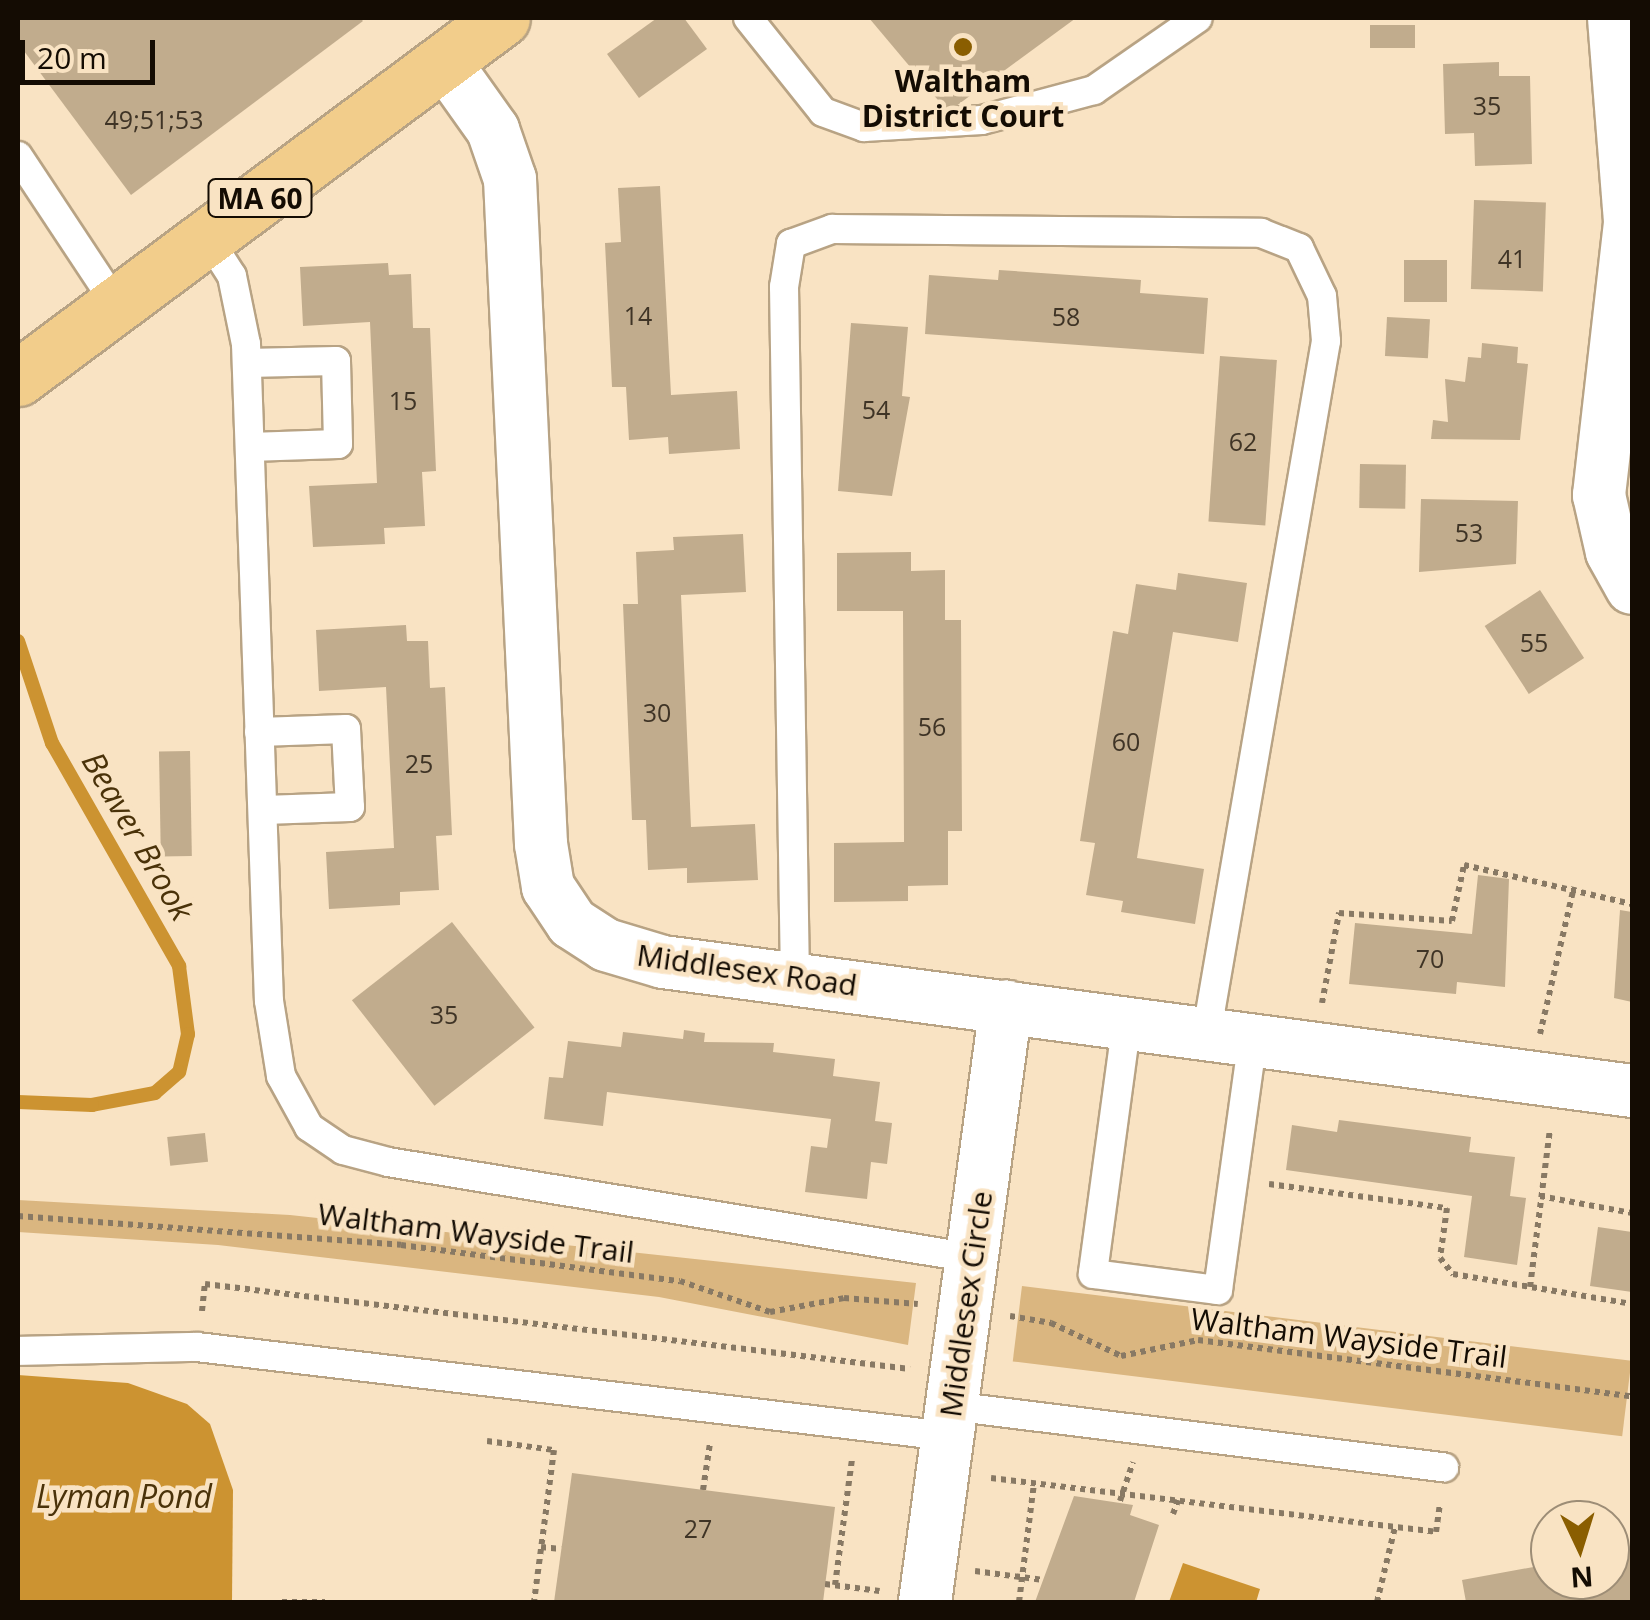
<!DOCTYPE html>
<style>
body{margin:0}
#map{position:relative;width:1650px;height:1620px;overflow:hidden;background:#f9e3c3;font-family:"Open Sans",sans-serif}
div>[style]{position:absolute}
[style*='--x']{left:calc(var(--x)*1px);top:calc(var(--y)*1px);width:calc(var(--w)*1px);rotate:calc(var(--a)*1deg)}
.green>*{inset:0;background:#dab680;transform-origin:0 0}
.water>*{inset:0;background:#cc9331}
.stream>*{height:14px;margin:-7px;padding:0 7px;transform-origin:7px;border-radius:7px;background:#cc9331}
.building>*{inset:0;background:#c1ac8d;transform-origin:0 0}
.path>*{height:6px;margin-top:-3px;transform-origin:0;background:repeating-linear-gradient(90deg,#887964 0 5px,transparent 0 10px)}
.roads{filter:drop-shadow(2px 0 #b8a384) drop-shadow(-2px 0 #b8a384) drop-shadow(0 2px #b8a384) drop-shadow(0 -2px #b8a384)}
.lane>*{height:28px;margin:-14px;padding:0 14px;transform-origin:14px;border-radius:14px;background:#fff}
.street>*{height:52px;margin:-26px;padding:0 26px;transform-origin:26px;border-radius:26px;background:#fff}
.primary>*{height:55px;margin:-27.5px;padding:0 27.5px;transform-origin:27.5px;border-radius:27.5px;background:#f2cd8b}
.dots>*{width:28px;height:28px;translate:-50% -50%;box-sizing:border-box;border:5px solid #f9e3c3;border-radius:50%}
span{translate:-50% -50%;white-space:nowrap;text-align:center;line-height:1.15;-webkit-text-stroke:9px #f9e3c3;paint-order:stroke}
.number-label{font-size:25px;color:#3f3426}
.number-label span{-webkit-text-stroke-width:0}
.shield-label span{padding:2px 8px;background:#f9e3c3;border:2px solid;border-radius:8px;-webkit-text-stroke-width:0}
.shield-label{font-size:28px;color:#140c03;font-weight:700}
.poi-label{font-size:30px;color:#140c03;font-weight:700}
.street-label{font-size:30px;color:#140c03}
.water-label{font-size:32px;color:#4a3209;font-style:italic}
.frame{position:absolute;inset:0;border:20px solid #140c03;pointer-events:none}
.north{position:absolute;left:1530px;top:1500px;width:100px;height:100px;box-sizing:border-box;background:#f9e3c3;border:2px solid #9d8d76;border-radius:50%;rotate:176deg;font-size:28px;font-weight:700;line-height:40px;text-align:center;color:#140c03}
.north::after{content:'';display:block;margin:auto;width:35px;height:45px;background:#8a5e01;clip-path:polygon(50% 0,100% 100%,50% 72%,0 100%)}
.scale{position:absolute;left:20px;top:40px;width:135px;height:45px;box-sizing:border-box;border:5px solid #140c03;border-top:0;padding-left:12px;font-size:30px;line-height:35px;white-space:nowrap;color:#140c03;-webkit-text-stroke:8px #f9e3c3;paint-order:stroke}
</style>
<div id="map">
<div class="green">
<i style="clip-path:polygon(18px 1200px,290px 1215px,916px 1283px,908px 1345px,659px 1297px,218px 1245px,18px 1232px)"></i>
<i style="left:1022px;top:1286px;width:614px;height:76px;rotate:7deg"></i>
</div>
<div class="water">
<i style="clip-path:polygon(18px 1375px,128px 1383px,187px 1404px,210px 1424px,233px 1490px,232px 1602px,18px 1602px)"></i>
<i style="clip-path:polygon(1183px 1563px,1260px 1589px,1256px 1602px,1169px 1602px)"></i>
</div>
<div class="stream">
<i style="--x:18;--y:641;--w:108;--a:71.6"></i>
<i style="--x:52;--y:743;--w:257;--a:60.3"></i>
<i style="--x:179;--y:966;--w:69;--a:82.5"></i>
<i style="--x:188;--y:1034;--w:39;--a:103"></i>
<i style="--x:179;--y:1072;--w:32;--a:139"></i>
<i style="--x:155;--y:1093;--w:64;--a:169.2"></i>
<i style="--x:92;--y:1105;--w:74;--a:-177.7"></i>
</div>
<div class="building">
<i style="clip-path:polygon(18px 18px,360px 18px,363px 21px,131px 195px,18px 43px)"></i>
<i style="clip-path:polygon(657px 18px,684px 18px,707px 49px,639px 98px,607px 54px)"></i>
<i style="clip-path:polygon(869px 18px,1076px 18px,948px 112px)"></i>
<i style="left:1370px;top:25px;width:45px;height:23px"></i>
<i style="clip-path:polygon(1499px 62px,1499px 76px,1530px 76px,1532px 164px,1475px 166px,1474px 133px,1445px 134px,1443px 64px)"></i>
<i style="clip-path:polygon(660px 186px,671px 395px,737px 391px,740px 449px,669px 454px,668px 437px,629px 440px,626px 387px,612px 387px,605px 243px,621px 242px,618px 188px)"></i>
<i style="left:1474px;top:200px;width:72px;height:89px;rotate:2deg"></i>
<i style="left:1404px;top:260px;width:43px;height:42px"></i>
<i style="clip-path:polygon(388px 263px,389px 275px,411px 274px,413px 328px,430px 328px,436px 471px,422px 472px,425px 526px,384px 528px,385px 544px,313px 547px,309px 486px,377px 483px,370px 322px,303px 326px,300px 267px)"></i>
<i style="clip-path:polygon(999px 270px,1141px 280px,1140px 293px,1208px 298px,1204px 354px,925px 334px,929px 275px,998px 280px)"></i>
<i style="left:1387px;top:317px;width:43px;height:39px;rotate:3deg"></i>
<i style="clip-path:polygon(851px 323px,908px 327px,902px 396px,910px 397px,892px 496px,838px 491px)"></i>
<i style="clip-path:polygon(1482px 343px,1518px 347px,1517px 363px,1528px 364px,1520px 440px,1431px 439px,1433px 420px,1448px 422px,1445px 379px,1465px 382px,1468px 357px,1481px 358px)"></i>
<i style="left:1220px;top:356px;width:57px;height:166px;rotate:4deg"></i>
<i style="left:1360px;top:464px;width:46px;height:44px;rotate:1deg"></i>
<i style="clip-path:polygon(1421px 499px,1518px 501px,1516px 564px,1419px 572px)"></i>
<i style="clip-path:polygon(743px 534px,746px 592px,681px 595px,691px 827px,755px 824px,758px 880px,687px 883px,687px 868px,648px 870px,646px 820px,632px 820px,623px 604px,638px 604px,636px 552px,674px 550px,673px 537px)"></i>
<i style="clip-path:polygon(911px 552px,911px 571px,945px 570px,945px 620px,961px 620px,962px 831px,948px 831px,948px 885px,908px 886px,908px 901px,834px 902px,834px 843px,904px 842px,903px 611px,837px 611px,837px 553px)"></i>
<i style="clip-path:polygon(1178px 573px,1247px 583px,1238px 642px,1173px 632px,1137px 858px,1204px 869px,1195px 924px,1121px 912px,1123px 901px,1086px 895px,1095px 843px,1080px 841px,1113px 631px,1128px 634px,1136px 584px,1176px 590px)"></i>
<i style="left:1540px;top:590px;width:81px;height:66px;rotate:57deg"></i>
<i style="clip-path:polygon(406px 625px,407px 641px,428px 641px,430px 688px,445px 687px,452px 835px,436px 836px,439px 890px,400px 892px,400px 905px,329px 909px,326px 852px,394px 848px,386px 687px,319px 691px,316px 630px)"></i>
<i style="left:190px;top:751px;width:105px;height:31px;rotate:89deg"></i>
<i style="clip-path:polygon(1478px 875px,1509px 879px,1505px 987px,1457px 982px,1456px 994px,1349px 984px,1355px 923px,1472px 934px)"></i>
<i style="clip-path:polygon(1620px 910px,1632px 912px,1632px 1002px,1614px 998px)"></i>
<i style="left:452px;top:922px;width:134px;height:127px;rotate:52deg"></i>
<i style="clip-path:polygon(684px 1030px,705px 1033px,704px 1042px,774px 1043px,773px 1052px,835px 1059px,833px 1076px,880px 1082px,875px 1121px,892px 1123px,887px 1164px,871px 1162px,867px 1199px,805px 1192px,811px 1146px,827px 1148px,831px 1119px,607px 1092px,603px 1126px,544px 1119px,549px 1077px,563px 1078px,568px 1041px,621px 1047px,623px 1032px,683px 1039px)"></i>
<i style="clip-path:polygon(1339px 1120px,1471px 1137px,1469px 1152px,1515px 1157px,1510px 1196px,1526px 1198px,1517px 1265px,1464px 1257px,1472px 1196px,1286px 1170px,1292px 1125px,1337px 1132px)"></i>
<i style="left:205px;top:1133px;width:29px;height:38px;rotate:84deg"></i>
<i style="clip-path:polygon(1598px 1227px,1632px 1232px,1632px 1292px,1590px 1286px)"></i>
<i style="clip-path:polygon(572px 1473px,835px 1507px,823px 1602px,554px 1602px)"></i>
<i style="clip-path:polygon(1074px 1496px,1133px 1505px,1130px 1515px,1159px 1525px,1134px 1602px,1035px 1602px)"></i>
<i style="clip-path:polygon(1632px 1549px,1632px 1602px,1466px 1602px,1462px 1580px,1550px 1564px,1550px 1580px,1610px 1580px,1610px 1553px)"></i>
</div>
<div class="path">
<i style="--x:1322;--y:1003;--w:92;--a:-79.3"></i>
<i style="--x:1339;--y:913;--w:113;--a:4"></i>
<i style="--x:1452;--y:921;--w:57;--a:-77.9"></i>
<i style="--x:1464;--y:865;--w:172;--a:13.1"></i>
<i style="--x:1540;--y:1034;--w:151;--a:-77"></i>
<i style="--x:1269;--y:1184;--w:180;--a:7.7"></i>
<i style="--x:1447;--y:1208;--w:50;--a:98"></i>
<i style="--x:1440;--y:1258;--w:21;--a:51"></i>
<i style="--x:1453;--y:1274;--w:181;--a:9.5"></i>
<i style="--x:1540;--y:1196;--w:94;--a:10.5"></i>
<i style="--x:18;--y:1216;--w:384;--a:4.3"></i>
<i style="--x:401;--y:1245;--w:281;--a:7.4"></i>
<i style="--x:680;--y:1281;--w:95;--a:19"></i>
<i style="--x:770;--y:1312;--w:75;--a:-10.7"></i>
<i style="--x:844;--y:1298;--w:74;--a:4.6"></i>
<i style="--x:1530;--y:1287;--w:159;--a:-82.8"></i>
<i style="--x:202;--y:1311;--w:27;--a:-84"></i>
<i style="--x:205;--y:1284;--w:710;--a:6.87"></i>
<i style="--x:1010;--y:1316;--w:42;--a:9.7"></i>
<i style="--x:1051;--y:1323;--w:77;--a:25.2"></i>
<i style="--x:1121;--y:1356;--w:79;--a:-11.7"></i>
<i style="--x:1198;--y:1340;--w:438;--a:7.4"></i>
<i style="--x:487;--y:1441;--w:68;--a:7.7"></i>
<i style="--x:554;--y:1450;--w:153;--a:97.5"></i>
<i style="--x:991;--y:1478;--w:448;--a:6.9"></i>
<i style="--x:1436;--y:1532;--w:29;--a:-82"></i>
<i style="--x:703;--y:1490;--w:48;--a:-81.5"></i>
<i style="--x:1120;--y:1501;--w:41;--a:-71.6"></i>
<i style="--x:1173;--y:1514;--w:15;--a:-70"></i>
<i style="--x:541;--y:1547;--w:20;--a:6"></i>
<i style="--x:975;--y:1571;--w:69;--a:7.5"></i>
<i style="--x:825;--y:1584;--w:55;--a:7.3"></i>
<i style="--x:835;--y:1585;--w:126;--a:-82.3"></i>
<i style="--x:282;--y:1602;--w:43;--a:0"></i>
<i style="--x:1019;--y:1602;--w:120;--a:-82.8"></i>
<i style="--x:1377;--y:1602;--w:77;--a:-76.5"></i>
</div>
<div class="roads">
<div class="lane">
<i style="--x:748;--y:18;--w:120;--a:51.4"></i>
<i style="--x:823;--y:112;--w:44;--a:20.1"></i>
<i style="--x:864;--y:127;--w:118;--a:-3.4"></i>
<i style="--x:982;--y:120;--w:116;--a:-15"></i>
<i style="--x:1094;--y:90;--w:126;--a:-34.7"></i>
<i style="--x:18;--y:156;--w:178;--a:56.5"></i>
<i style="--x:207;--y:237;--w:46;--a:57.3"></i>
<i style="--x:232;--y:276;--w:69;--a:78.4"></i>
<i style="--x:246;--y:344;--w:657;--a:88"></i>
<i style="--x:269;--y:1001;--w:76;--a:80.9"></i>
<i style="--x:281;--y:1076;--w:58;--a:61.2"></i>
<i style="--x:309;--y:1127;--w:41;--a:34.1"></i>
<i style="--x:343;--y:1150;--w:47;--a:14.9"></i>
<i style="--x:388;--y:1162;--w:592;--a:9.33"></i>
<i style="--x:247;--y:363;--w:89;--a:-1.3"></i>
<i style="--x:336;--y:361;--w:83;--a:88.6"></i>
<i style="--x:338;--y:444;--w:88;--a:178"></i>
<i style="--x:259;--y:732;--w:87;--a:-2"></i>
<i style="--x:346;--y:729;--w:78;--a:87.1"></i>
<i style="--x:350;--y:807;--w:86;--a:178"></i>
<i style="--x:795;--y:979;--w:692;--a:-90.91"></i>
<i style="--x:784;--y:287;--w:44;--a:-80.8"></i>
<i style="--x:791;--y:244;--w:44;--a:-20.1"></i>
<i style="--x:832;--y:229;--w:429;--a:0.5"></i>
<i style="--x:1261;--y:233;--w:41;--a:21.5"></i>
<i style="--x:1299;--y:248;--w:53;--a:64.4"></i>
<i style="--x:1322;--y:296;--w:45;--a:84.9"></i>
<i style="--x:1326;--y:341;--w:700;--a:99.79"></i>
<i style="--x:1127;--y:1021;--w:255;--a:97.7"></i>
<i style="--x:1093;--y:1274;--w:126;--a:7.3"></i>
<i style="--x:1218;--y:1290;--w:255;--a:-82.1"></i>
<i style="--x:18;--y:1351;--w:179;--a:-1.3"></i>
<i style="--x:197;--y:1347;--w:755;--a:6.77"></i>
<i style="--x:951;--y:1406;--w:497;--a:7.1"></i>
</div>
<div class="street">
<i style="--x:1614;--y:18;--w:206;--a:85.5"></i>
<i style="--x:1630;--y:223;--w:274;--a:96.5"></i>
<i style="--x:1599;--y:495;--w:58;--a:77.2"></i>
<i style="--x:1612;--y:552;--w:41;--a:60.9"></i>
<i style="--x:444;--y:61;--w:85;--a:54.6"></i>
<i style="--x:493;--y:130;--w:52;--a:70.9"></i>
<i style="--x:510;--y:179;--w:666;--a:87.33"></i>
<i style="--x:541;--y:844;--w:44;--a:80.8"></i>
<i style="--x:548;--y:887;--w:43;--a:56.3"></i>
<i style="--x:572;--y:923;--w:40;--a:32.9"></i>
<i style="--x:606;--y:945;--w:59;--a:16.6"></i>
<i style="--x:663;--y:962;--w:978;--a:7.58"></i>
<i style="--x:925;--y:1602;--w:601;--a:-82.26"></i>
</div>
<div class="primary">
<i style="--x:18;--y:378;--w:603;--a:-36.64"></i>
</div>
</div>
<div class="dots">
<i style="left:963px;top:47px;background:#8a5e01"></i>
</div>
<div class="number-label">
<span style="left:1487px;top:105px">35</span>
<span style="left:154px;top:119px">49;51;53</span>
<span style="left:1512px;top:258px">41</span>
<span style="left:638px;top:315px">14</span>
<span style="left:1066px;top:316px">58</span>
<span style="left:403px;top:400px">15</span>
<span style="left:876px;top:409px">54</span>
<span style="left:1243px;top:441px">62</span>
<span style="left:1469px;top:532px">53</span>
<span style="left:1534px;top:642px">55</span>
<span style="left:657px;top:712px">30</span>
<span style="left:932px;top:726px">56</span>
<span style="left:1126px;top:741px">60</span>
<span style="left:419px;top:763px">25</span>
<span style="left:1430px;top:958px">70</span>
<span style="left:444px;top:1014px">35</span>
<span style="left:698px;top:1528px">27</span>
</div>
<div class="shield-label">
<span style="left:260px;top:198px">MA 60</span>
</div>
<div class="poi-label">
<span style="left:963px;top:98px">Waltham<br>District Court</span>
</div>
<div class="street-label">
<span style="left:747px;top:970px;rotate:8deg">Middlesex Road</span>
<span style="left:476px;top:1233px;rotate:7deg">Waltham Wayside Trail</span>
<span style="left:966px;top:1304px;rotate:-82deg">Middlesex Circle</span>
<span style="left:1349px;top:1338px;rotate:7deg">Waltham Wayside Trail</span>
</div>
<div class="water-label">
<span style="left:138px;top:836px;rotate:60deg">Beaver Brook</span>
<span style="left:124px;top:1496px">Lyman Pond</span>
</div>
<div class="frame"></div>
<div class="north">N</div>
<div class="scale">20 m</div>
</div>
